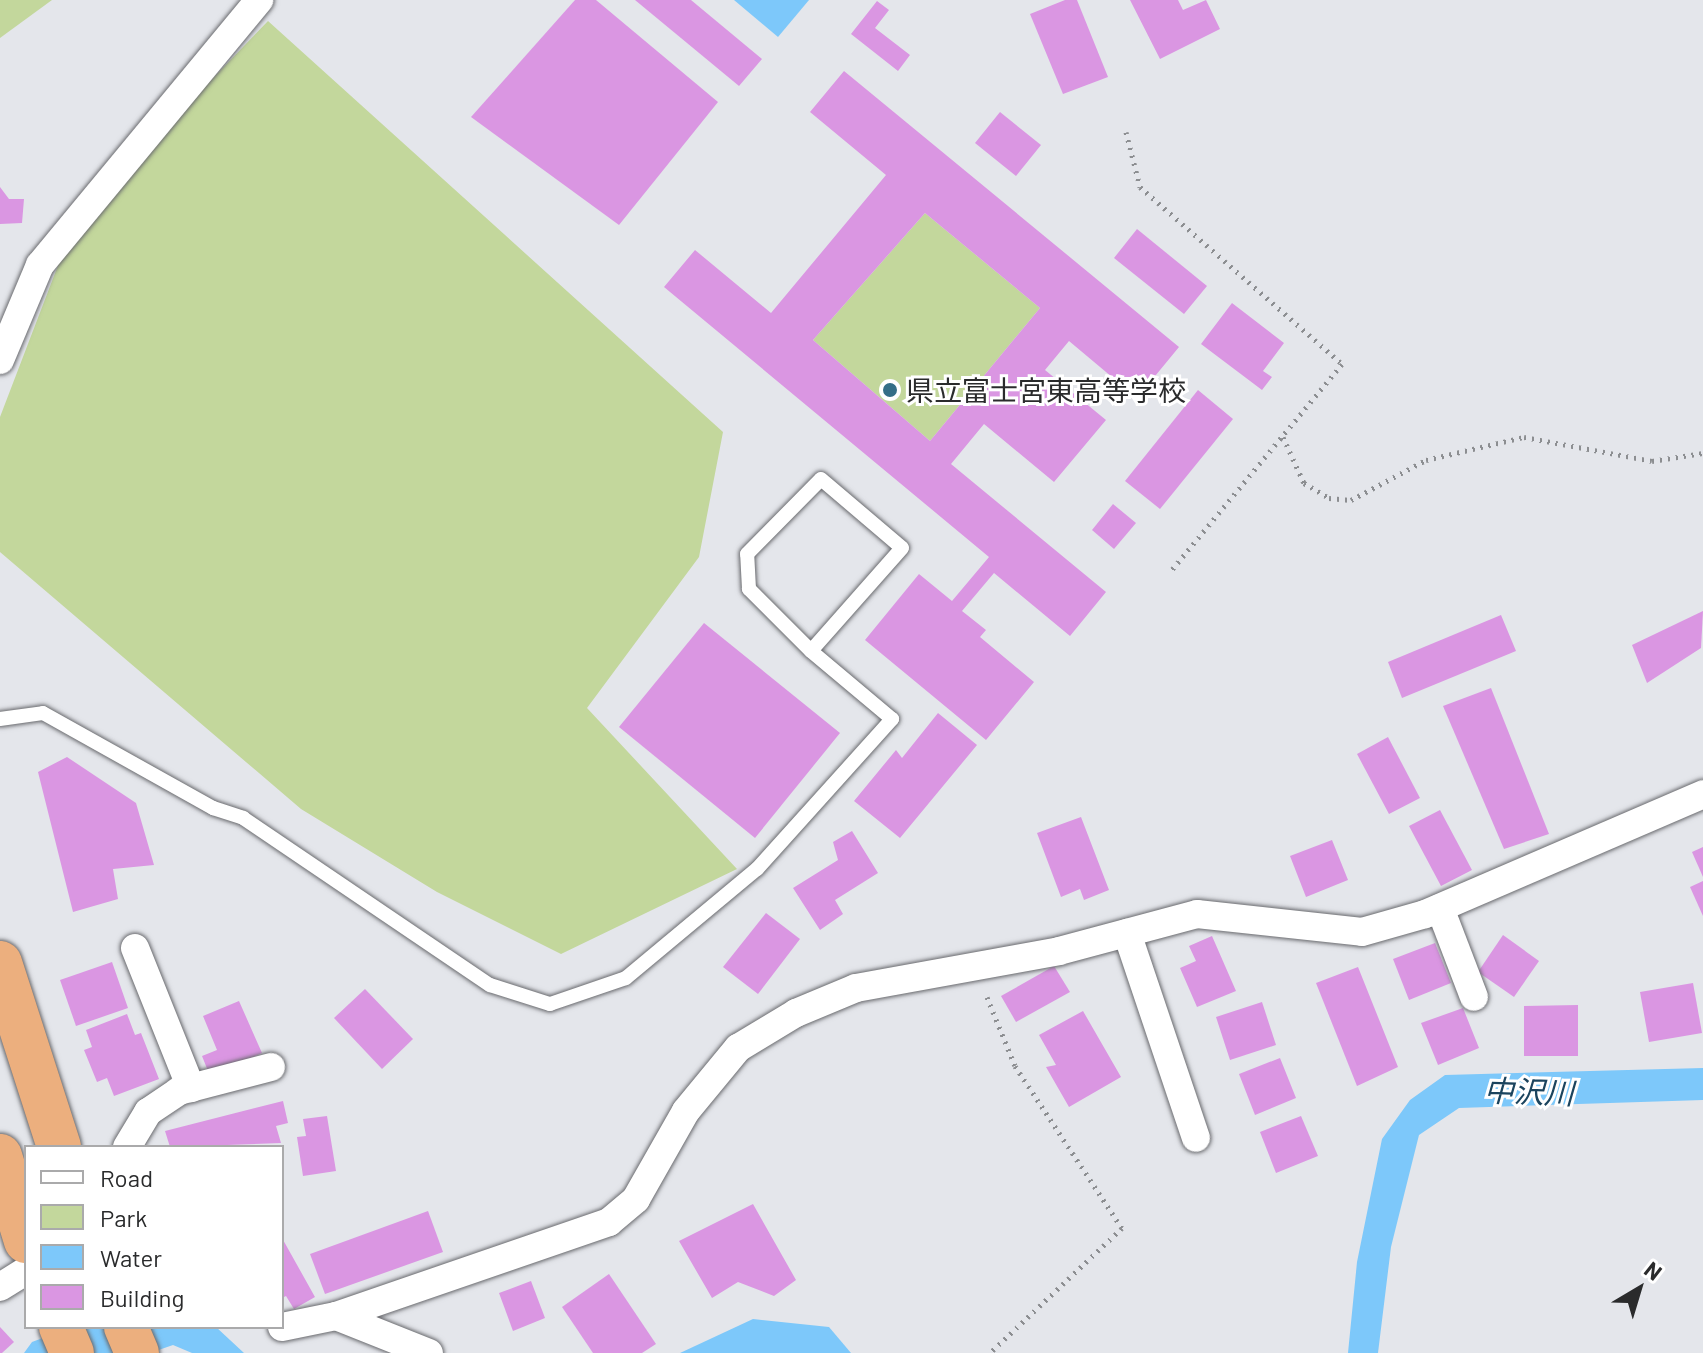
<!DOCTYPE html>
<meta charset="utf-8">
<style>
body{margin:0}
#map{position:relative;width:1703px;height:1353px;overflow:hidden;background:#e4e6eb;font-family:Barlow,"Noto Sans JP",sans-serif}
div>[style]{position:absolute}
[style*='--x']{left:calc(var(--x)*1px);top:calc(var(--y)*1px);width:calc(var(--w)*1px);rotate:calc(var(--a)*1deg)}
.green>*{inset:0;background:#c3d79c}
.water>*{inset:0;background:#7dc8fa}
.building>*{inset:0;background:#da96e2}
.path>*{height:5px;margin-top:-2.5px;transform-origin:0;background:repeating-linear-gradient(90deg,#8c8e91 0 2px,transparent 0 8px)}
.roads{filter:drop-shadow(0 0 2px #696a6e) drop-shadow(0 0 2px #696a6e)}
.service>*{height:14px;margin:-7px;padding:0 7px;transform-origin:7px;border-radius:7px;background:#fff}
.minor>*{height:28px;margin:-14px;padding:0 14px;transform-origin:14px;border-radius:14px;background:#fff}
.trunk>*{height:44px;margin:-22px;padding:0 22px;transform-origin:22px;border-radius:22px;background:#ecaf7e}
.dots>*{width:22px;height:22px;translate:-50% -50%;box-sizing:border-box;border:4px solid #fff;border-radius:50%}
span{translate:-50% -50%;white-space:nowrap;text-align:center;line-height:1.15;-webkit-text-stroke:6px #fff;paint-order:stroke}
.poi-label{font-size:28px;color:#2a2b2c}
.left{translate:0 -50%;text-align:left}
.water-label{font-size:30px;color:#1b445e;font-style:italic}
.legend{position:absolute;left:24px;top:1145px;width:260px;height:184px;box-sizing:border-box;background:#fff;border:2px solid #aaaaab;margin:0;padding:10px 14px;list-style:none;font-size:24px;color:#2a2b2c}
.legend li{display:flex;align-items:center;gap:16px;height:40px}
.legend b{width:40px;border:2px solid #aaaaab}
.north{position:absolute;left:1599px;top:1249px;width:80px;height:80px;-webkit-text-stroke:6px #fff;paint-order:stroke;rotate:38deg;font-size:22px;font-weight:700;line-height:32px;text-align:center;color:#2a2b2c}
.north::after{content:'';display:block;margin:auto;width:28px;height:36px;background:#2a2b2c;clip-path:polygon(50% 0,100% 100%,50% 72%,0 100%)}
</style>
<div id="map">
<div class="green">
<i style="clip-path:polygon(0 0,52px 0,0 38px)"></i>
<i style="clip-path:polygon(268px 21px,723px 432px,699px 557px,587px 708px,737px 869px,561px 954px,437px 892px,301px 809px,0 552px,0 417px,75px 221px)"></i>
<i style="clip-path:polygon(925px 213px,1040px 308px,930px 441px,813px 340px)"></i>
</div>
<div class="water">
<i style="clip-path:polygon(734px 0,809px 0,778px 37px)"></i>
<i style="clip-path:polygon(1703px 1068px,1703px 1100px,1459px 1108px,1419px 1135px,1391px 1247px,1378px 1353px,1348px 1353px,1357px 1262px,1382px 1139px,1410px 1100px,1445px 1075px)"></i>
<i style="clip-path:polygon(753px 1319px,829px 1327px,851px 1353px,680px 1353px)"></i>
<i style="clip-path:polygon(72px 1327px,216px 1327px,244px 1353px,192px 1353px,173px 1345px,150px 1353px,24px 1353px,32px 1342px)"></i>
</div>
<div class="building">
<i style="clip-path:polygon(575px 0,596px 0,718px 102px,619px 225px,471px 117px)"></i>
<i style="clip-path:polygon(635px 0,691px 0,762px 59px,739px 86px)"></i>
<i style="clip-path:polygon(1065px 0,1077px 0,1108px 77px,1063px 94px,1030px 14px)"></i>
<i style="clip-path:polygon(1130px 0,1178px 0,1183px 10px,1206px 0,1220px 29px,1160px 59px)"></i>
<i style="clip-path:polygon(877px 1px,889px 10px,875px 28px,910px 55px,898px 71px,851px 34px)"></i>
<i style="clip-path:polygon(evenodd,844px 71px,1179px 347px,1137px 398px,1069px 341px,1045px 370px,1106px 420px,1054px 482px,984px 424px,951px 464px,1106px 592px,1070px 636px,994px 573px,962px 611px,986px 630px,980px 637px,1034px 682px,986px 740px,865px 640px,919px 574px,952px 601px,989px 557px,664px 287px,695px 250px,771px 313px,886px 175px,810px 112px,844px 71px,925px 213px,1040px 308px,930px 441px,813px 340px,925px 213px)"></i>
<i style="clip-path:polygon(1000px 112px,1041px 145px,1016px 176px,975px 143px)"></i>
<i style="clip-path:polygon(0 187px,9px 199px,24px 199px,22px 223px,0 224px)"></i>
<i style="clip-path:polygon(1137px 229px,1207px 286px,1184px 314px,1114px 258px)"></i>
<i style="clip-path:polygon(1232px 303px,1284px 343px,1263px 371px,1272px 377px,1262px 390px,1201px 344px)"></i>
<i style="clip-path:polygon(1198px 390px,1233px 419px,1160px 509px,1125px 481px)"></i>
<i style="clip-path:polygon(1113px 504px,1136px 523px,1114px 549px,1092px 530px)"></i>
<i style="clip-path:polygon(1703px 611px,1701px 648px,1647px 683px,1632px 645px)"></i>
<i style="clip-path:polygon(1501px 615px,1516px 651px,1402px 698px,1388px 662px)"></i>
<i style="clip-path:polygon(704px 623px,840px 733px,755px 838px,619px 727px)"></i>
<i style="clip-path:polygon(1491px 688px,1549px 834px,1504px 849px,1443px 706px)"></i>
<i style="clip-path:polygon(938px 713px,977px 745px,900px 838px,854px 801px,896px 750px,902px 758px)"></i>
<i style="clip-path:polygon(1388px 737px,1420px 798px,1389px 814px,1357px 754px)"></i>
<i style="clip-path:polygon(67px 757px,136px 803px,154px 865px,113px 869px,118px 899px,73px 912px,38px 772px)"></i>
<i style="clip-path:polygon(1440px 810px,1472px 870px,1441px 886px,1409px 826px)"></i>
<i style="clip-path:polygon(1081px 817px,1109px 890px,1084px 900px,1080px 889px,1061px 897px,1037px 833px)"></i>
<i style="clip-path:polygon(852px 831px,878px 873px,835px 900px,843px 914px,820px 930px,793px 888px,838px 860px,833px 842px)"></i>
<i style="clip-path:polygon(1332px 840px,1348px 880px,1306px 897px,1290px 856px)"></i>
<i style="clip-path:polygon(1703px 847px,1703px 877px,1692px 852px)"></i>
<i style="clip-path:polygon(1703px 881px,1703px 916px,1690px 887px)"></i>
<i style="clip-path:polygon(766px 913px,800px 939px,758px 994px,723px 967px)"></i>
<i style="clip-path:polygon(1503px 935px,1539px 961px,1514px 997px,1478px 972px)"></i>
<i style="clip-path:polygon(1212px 936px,1236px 991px,1197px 1007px,1180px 968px,1196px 961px,1189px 946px)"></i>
<i style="clip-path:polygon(1435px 943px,1451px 983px,1409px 1000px,1393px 959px)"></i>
<i style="clip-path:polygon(112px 962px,128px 1008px,76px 1026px,60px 980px)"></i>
<i style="clip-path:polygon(1054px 966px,1070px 992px,1016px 1022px,1001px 996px)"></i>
<i style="clip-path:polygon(1358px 967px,1398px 1067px,1357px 1086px,1316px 983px)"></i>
<i style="clip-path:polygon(1693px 983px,1702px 1033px,1649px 1042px,1640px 992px)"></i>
<i style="clip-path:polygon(365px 989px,413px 1039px,382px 1069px,334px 1018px)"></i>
<i style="clip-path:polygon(239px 1001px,262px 1053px,210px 1076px,202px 1056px,217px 1050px,203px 1016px)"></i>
<i style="clip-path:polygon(1262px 1002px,1276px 1045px,1230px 1060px,1216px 1017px)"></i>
<i style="clip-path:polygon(1578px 1005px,1578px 1056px,1524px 1056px,1524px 1006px)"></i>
<i style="clip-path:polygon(1463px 1008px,1479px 1048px,1438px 1065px,1421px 1023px)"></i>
<i style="clip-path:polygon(1083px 1011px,1121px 1077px,1069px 1107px,1046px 1067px,1056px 1065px,1039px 1035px)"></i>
<i style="clip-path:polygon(127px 1014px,135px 1035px,141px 1033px,159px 1079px,114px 1096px,107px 1078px,97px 1082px,84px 1050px,92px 1047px,86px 1030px)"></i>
<i style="clip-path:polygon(1280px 1058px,1296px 1098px,1255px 1115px,1239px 1074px)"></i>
<i style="clip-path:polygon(283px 1101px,288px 1123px,276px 1126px,281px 1143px,170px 1147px,165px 1131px)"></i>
<i style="clip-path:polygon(327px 1116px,336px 1171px,303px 1176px,297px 1137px,306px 1136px,303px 1119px)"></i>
<i style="clip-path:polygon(1301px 1116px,1318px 1156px,1276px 1173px,1260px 1132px)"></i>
<i style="clip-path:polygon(753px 1204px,796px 1280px,774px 1296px,738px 1282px,712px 1298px,679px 1241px)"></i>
<i style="clip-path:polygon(428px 1211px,443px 1252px,325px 1294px,310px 1254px)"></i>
<i style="clip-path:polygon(282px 1238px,315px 1297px,294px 1309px,286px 1296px,282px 1298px)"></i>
<i style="clip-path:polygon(609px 1274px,656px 1344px,642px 1353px,593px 1353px,562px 1307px)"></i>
<i style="clip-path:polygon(531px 1281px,545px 1318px,513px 1331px,499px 1293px)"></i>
<i style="clip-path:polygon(0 1327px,14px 1342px,2px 1353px,0 1353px)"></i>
</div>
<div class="path">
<i style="--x:1126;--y:132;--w:57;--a:75.7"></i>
<i style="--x:1140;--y:187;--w:269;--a:41.2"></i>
<i style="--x:1342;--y:364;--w:271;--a:129.6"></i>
<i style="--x:1283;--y:437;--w:51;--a:65.5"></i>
<i style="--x:1304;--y:483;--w:29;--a:31"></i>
<i style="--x:1329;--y:498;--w:22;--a:5"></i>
<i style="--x:1351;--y:500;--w:85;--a:-28.1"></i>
<i style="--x:1426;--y:460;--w:101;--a:-13.2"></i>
<i style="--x:1524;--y:437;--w:130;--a:10.6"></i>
<i style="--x:1652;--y:461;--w:52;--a:-8.9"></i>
<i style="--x:987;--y:997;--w:74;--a:67.9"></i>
<i style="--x:1015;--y:1066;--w:194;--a:56.6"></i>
<i style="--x:1122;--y:1228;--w:182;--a:136.6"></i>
</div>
<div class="roads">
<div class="service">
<i style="--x:0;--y:719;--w:43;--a:-7.9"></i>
<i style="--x:43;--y:713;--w:195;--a:29.2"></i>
<i style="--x:213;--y:808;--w:32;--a:18"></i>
<i style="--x:243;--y:818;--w:298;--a:34.1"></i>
<i style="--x:490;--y:985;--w:63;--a:17.6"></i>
<i style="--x:550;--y:1004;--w:80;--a:-18.9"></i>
<i style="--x:626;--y:978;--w:170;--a:-39.8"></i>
<i style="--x:757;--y:869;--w:202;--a:-48"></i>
<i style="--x:892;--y:719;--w:106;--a:-140"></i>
<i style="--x:811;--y:651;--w:88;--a:-135"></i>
<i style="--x:749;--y:589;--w:35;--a:-93"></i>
<i style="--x:747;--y:554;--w:105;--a:-45.4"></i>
<i style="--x:821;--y:479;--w:106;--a:40.4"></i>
<i style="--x:902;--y:548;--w:137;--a:131.5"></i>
</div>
<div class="minor">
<i style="--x:0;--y:360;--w:103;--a:-67.2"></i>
<i style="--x:40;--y:265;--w:344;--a:-50.4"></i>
<i style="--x:1440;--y:908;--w:95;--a:69.1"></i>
<i style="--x:1127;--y:933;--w:216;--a:71.4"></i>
<i style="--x:135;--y:948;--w:151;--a:68.2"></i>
<i style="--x:127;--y:1147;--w:41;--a:-59"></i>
<i style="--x:148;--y:1112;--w:37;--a:-34"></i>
<i style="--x:179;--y:1091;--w:95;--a:-14.6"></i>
<i style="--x:0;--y:1287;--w:31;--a:-32"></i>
<i style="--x:336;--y:1316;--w:289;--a:-19"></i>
<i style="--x:609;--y:1222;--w:35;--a:-40"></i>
<i style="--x:636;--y:1199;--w:101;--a:-60.4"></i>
<i style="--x:686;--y:1111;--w:82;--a:-50.5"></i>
<i style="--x:738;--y:1048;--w:68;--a:-31.1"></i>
<i style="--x:796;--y:1013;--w:65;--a:-22.6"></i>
<i style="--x:856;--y:988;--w:206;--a:-10.3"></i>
<i style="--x:1059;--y:951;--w:143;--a:-15"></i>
<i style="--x:1197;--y:914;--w:166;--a:6.2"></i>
<i style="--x:1362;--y:932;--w:66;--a:-15.9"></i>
<i style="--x:1425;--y:914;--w:303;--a:-23.3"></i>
<i style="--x:282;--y:1327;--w:55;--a:-11.5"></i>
<i style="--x:336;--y:1316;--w:100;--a:21.7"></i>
</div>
<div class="trunk">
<i style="--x:0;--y:963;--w:193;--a:72.2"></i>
<i style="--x:0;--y:1156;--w:89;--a:73"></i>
<i style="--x:61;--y:1327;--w:28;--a:67"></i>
<i style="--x:126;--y:1327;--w:28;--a:67"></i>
</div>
</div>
<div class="dots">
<i style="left:890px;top:390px;background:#346e87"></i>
</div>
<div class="poi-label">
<span class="left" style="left:906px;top:390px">県立富士宮東高等学校</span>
</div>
<div class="water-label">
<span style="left:1529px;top:1091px;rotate:2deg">中沢川</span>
</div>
<ul class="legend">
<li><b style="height:10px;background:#fff"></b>Road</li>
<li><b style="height:22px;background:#c3d79c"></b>Park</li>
<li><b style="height:22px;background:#7dc8fa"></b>Water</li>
<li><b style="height:22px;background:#da96e2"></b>Building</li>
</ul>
<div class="north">N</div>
</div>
